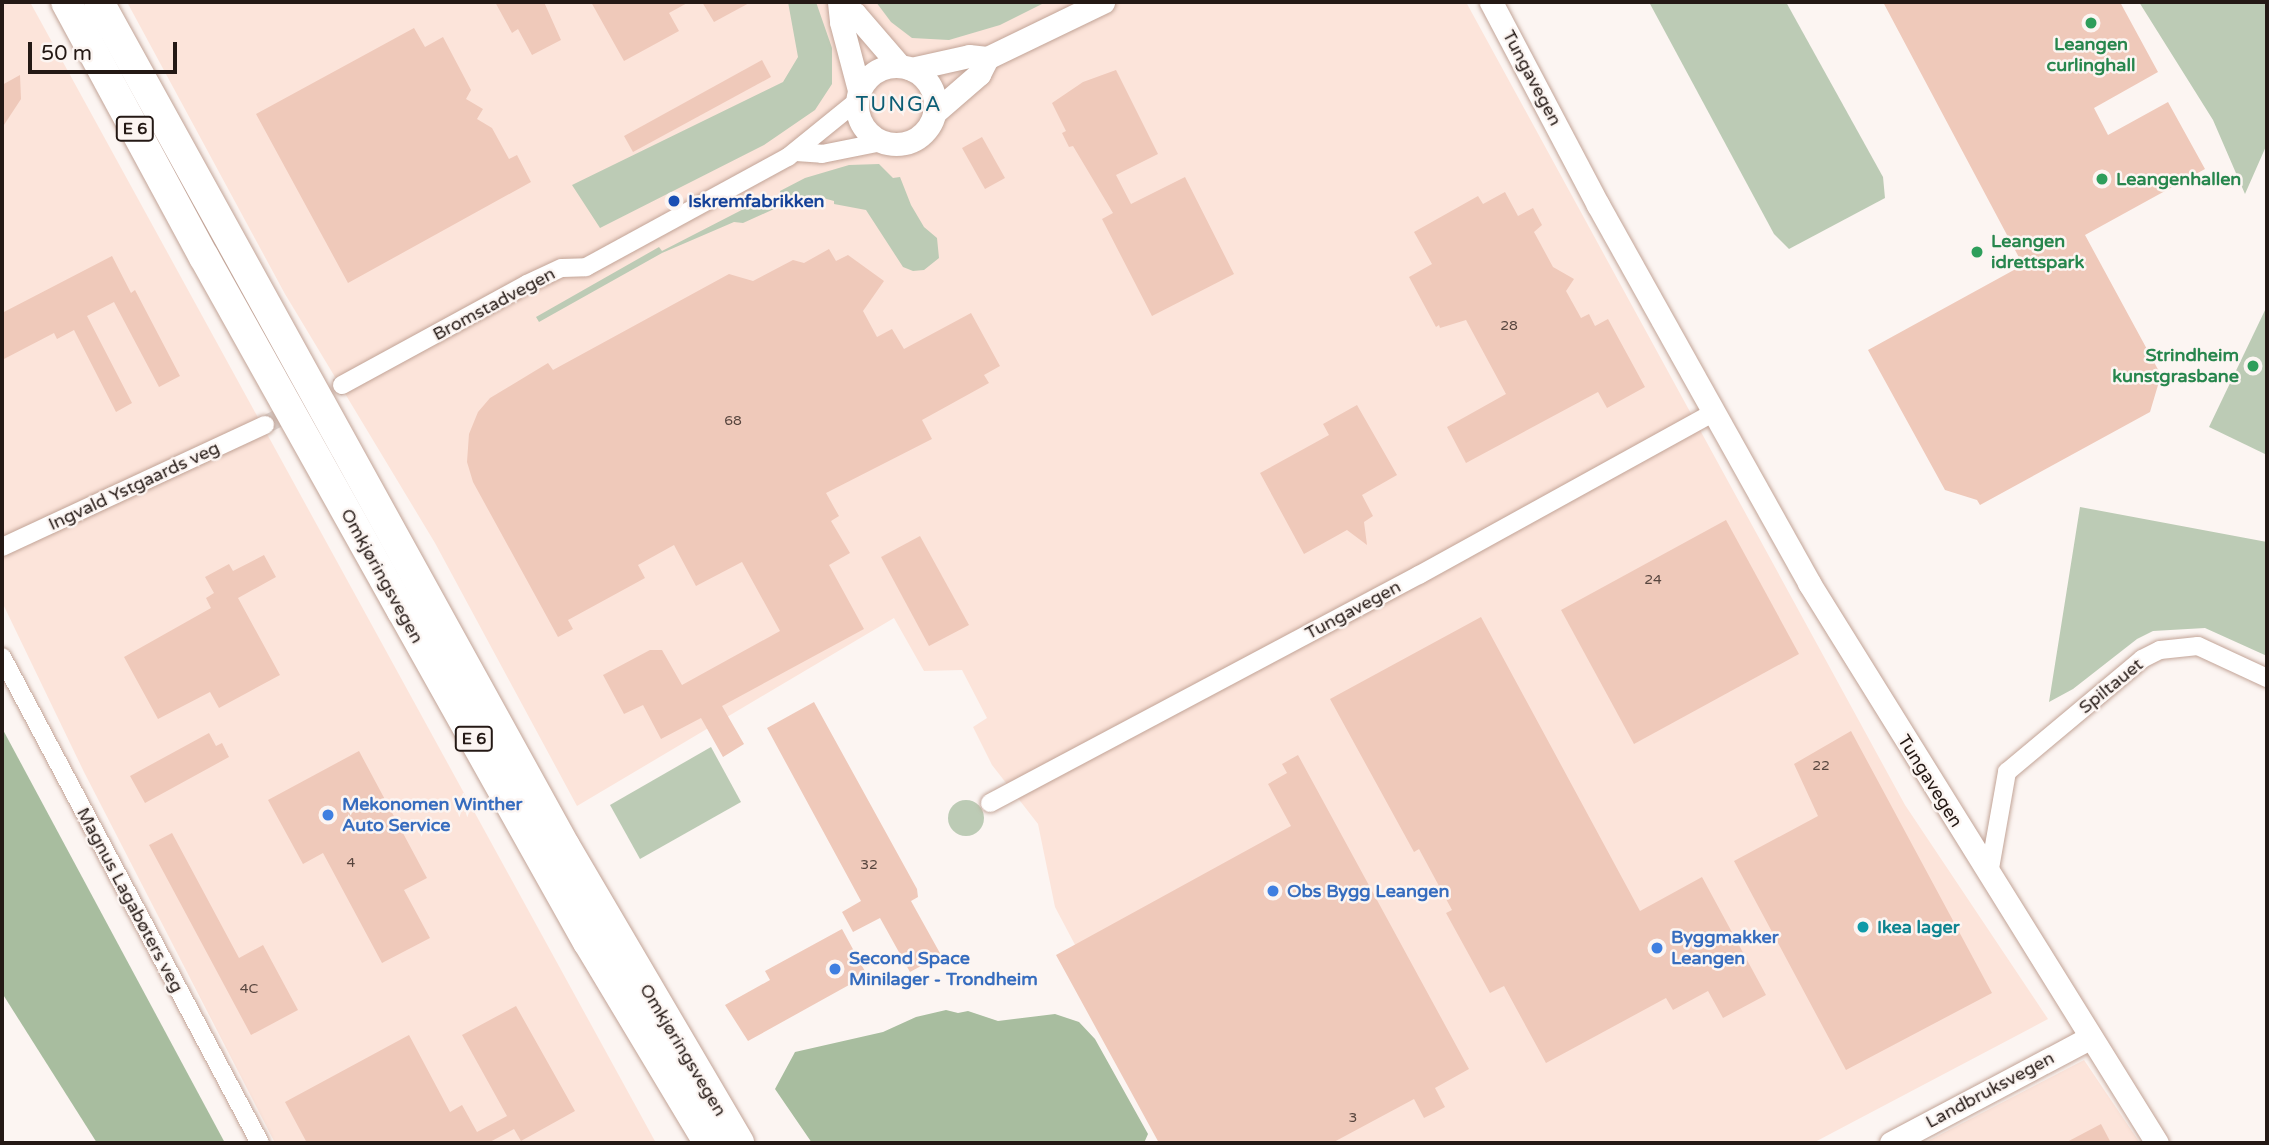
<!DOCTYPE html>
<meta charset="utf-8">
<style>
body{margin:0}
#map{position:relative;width:2269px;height:1145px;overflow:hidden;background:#fcf5f2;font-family:"Varela Round",sans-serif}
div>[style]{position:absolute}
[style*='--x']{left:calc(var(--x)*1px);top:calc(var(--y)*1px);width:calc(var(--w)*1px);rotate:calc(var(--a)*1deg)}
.built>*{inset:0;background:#fce4da}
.green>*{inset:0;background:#bccbb5}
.round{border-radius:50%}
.forest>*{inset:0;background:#a8bd9f}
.building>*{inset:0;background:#efc9ba}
.minor-tunnel>*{height:18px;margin-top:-9px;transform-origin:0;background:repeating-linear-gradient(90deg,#dcd4d1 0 18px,transparent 0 27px)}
.roads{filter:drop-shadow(0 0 2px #c2a497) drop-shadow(0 0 2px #c2a497)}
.minor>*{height:18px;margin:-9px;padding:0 9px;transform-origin:9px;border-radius:9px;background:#fff}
.tertiary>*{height:23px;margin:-11.5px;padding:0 11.5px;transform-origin:11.5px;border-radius:11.5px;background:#fff}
.tertiary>.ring{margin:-11.5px;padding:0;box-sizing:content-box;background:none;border:23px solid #fff;border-radius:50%}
.trunk>*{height:30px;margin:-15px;padding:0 15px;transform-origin:15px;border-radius:15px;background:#fff}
.dots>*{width:19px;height:19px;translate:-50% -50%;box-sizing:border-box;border:4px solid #fcf5f2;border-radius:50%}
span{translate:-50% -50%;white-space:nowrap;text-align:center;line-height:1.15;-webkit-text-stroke:5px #fcf5f2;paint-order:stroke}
.number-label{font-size:14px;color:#57453e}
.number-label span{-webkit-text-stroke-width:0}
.shield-label span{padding:2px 5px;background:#fcf5f2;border:2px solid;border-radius:5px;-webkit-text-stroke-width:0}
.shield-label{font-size:16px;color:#241915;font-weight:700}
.leisure-label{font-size:18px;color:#27864d;font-weight:700}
.left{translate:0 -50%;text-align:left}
.right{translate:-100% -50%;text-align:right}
.street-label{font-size:18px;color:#241915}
.transit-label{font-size:18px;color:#164399;font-weight:700}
.shop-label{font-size:18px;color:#366cbe;font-weight:700}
.culture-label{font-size:18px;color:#0d838f;font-weight:700}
.quarter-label{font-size:21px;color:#0b5d74;letter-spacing:2px}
.frame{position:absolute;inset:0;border:4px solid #241915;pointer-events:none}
.scale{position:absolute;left:28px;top:42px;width:149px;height:32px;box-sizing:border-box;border:4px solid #241915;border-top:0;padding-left:9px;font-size:21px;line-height:24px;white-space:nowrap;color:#241915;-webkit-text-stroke:5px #fcf5f2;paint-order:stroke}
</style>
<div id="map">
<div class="built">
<i style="clip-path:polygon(2px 2px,30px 2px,656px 1143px,275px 1143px,84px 772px,2px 602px)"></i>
<i style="clip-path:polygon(127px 2px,1466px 2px,1905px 805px,2048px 1019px,1813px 1143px,1180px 1143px,1055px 907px,1038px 824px,992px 765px,973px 727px,987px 718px,962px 670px,924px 671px,894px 618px,577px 806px,435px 543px,285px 294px)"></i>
<i style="clip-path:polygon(2084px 1060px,2140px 1143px,1924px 1143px)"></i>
</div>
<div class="green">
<i style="clip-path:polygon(788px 2px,816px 2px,832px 48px,832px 84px,815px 110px,764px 145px,600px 228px,572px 185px,783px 82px,798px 57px)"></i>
<i style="clip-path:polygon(876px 2px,1046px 2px,1000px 25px,949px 40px,912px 38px,891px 22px)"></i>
<i style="clip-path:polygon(1649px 2px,1786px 2px,1883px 177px,1885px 198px,1789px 249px,1774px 234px)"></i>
<i style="clip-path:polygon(2139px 2px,2267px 2px,2267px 144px,2245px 194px,2213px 120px)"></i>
<i style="clip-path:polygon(879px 164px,893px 178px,900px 177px,911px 205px,924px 227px,937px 238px,939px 258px,924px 270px,913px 271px,903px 267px,866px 210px,834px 204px,834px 201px,812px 195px,810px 199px,796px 199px,743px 223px,734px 222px,662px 253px,539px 322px,536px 317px,659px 247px,662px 251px,767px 197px,769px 201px,781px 195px,780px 191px,805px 178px,849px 165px)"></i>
<i style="clip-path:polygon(2267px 306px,2267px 455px,2209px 427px)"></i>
<i style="clip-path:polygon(2080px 507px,2267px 542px,2267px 656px,2205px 628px,2153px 631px,2137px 639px,2073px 689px,2049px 702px)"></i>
<i style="clip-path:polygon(711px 747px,741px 802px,640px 859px,610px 805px)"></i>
<i class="round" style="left:948px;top:800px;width:36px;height:36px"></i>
</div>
<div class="forest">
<i style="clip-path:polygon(2px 728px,225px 1143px,97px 1143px,2px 993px)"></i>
<i style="clip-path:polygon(946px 1010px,958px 1013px,968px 1011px,998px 1021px,1055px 1014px,1079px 1022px,1095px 1039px,1148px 1134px,1144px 1143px,812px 1143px,775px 1089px,795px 1052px,883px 1032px,916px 1017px)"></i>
</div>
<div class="building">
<i style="clip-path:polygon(495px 2px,544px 2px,561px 40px,532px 55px,518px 29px,512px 33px)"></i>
<i style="clip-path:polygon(591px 2px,689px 2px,669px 13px,679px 31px,624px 61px)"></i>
<i style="clip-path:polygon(702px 2px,751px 2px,714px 22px)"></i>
<i style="clip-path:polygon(1883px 2px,2120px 2px,2158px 72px,2094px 108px,2108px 135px,2168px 102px,2205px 169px,2085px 235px,2161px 375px,2150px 412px,1980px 505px,1977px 500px,1945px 490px,1868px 350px,2023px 265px)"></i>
<i style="clip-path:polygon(414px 28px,425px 47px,443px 37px,471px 90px,466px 99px,483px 109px,477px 119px,492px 128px,509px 159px,517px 155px,531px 182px,348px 283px,256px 114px)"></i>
<i style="clip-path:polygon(762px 60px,771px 77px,633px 152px,624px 136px)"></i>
<i style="clip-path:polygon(1116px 70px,1158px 154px,1116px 175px,1131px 204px,1185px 177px,1234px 274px,1152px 316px,1102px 219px,1113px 213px,1073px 146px,1069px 147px,1062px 133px,1066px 131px,1052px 103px,1083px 82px)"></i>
<i style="clip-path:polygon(20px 75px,21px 99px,2px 128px,2px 85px)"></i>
<i style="clip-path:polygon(982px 137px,1005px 178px,985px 189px,962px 148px)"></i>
<i style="clip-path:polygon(1505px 192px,1518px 216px,1533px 208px,1542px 225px,1534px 232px,1553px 267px,1574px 279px,1566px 291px,1581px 318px,1589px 314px,1595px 326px,1608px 319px,1645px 387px,1607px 408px,1598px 392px,1466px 463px,1447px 427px,1506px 394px,1466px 320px,1440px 328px,1439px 325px,1436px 327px,1409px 277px,1432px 264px,1414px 232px,1478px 196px,1483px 204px)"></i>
<i style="clip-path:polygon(829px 249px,836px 261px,848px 255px,884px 281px,863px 311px,877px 337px,892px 329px,904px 349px,971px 313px,1000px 366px,984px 375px,989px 383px,922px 420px,932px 439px,826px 493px,839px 516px,831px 521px,850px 553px,829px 565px,864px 629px,722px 706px,744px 744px,723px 757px,701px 718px,661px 739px,643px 705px,624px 714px,603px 675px,650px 650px,662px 650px,682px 685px,780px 631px,742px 562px,696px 586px,674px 545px,638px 565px,645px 578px,568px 620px,573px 629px,558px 637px,473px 482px,467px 462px,469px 434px,478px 412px,490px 398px,548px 363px,553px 370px,729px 274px,753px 281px,793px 260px,804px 263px)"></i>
<i style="clip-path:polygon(112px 256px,131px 293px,135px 290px,180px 376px,159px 387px,114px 302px,87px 316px,132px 403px,116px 412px,74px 330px,57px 339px,54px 333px,2px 360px,2px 313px)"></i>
<i style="clip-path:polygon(1357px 405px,1397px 475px,1362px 495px,1373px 516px,1364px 522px,1367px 545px,1347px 530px,1304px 554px,1260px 473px,1329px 435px,1323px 424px)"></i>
<i style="clip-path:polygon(1726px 520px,1799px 654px,1634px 744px,1561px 610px)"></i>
<i style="clip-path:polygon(920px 536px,969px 625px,929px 646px,881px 557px)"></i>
<i style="clip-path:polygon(264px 555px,276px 577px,238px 598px,280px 675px,219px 708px,210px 692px,158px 719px,124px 657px,211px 608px,206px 598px,214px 593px,205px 577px,229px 564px,233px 571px)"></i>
<i style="clip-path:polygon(1481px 617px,1640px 911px,1702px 877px,1766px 995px,1723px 1018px,1708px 991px,1673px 1010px,1666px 998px,1546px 1063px,1504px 986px,1490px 993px,1446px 913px,1452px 910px,1419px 849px,1414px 852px,1330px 699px)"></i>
<i style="clip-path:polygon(814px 702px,917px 889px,918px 897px,911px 901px,941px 955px,910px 972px,880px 918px,853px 932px,842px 912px,861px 901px,767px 728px)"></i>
<i style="clip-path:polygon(1851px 731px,1992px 993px,1846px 1070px,1734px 861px,1818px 816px,1794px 764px)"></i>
<i style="clip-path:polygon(209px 733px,216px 746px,222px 743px,229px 757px,145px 803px,130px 776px)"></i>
<i style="clip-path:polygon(359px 751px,427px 878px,404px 890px,430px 938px,382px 963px,323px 853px,303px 864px,268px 800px)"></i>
<i style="clip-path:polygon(1298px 755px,1469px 1069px,1435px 1088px,1445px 1107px,1436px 1112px,1424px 1118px,1414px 1099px,1332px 1143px,1159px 1143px,1056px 955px,1291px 826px,1268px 784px,1287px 773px,1282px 764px)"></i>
<i style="clip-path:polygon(172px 833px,239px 958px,263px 945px,298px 1010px,251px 1035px,149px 845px)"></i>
<i style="clip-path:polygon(842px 929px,867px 975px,748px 1041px,725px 1005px,770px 980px,765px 971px)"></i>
<i style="clip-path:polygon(516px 1006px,575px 1111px,521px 1141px,514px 1129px,488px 1143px,307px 1143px,285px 1102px,409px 1035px,450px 1112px,462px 1105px,477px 1132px,507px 1116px,462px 1035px)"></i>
<i style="clip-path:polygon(2101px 1124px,2111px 1143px,2065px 1143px)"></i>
</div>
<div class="minor-tunnel">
<i style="--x:265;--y:425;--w:87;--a:-27.5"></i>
</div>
<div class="roads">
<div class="minor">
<i style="--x:796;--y:152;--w:26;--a:4"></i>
<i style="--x:822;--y:154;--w:61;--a:-11.3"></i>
<i style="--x:342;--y:385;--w:211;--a:-28.6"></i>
<i style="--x:527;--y:284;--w:38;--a:-25"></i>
<i style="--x:562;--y:268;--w:24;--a:-2"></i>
<i style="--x:586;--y:267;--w:230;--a:-28.6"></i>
<i style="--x:788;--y:157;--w:87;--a:-39"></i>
<i style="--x:2;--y:547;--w:290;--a:-24.9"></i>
<i style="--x:2;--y:657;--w:550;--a:62.04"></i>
<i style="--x:990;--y:803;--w:486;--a:-28"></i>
<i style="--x:1419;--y:575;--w:337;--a:-28.9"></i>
<i style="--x:1989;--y:874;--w:104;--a:-80"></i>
<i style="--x:2007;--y:772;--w:176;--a:-39.9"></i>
<i style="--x:2142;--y:659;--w:20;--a:-27"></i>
<i style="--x:2160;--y:650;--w:38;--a:-6"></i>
<i style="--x:2198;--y:646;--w:76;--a:24.9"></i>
</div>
<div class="tertiary">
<i style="--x:839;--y:2;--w:20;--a:84"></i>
<i style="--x:841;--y:22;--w:70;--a:75.2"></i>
<i style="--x:1491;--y:2;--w:229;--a:62.2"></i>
<i style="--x:1598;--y:205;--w:433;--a:60.8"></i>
<i style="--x:1809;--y:583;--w:659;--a:58.14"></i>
<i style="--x:841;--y:6;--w:16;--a:30"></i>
<i style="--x:855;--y:14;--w:67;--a:49.2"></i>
<i class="ring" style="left:857px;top:66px;width:55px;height:55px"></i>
<i style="--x:911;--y:69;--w:59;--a:-12.6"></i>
<i style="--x:969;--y:56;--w:18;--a:6"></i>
<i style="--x:987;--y:58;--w:129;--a:-25.8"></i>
<i style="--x:934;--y:113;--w:60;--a:-40.9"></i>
<i style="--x:979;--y:74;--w:18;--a:-63"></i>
<i style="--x:1891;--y:1143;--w:226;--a:-27.9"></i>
</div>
<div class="trunk">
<i style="--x:66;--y:2;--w:290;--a:61.6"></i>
<i style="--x:204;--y:257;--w:406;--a:60.8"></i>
<i style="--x:402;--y:611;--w:380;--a:60.7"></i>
<i style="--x:588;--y:942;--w:235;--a:59"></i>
<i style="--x:99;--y:2;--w:964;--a:61.1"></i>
<i style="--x:565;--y:846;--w:344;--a:59.6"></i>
</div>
</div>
<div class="dots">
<i style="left:2091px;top:23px;background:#2e9e5b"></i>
<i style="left:2102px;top:179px;background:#2e9e5b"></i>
<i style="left:674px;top:201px;background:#1a4fb4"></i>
<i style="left:1977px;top:252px;background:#2e9e5b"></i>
<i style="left:2253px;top:366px;background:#2e9e5b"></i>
<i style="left:328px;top:815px;background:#3f7fe0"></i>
<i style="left:1273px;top:891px;background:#3f7fe0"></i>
<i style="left:1863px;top:927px;background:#0f9aa8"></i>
<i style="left:1657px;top:948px;background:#3f7fe0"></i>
<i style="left:835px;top:969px;background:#3f7fe0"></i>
</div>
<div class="number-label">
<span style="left:1509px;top:326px">28</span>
<span style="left:733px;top:421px">68</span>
<span style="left:1653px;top:580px">24</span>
<span style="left:1821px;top:766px">22</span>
<span style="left:351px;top:863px">4</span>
<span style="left:869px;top:865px">32</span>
<span style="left:249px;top:989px">4C</span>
<span style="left:1353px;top:1118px">3</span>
</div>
<div class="shield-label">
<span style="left:135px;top:129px">E 6</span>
<span style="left:474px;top:739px">E 6</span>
</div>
<div class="leisure-label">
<span style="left:2091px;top:55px">Leangen<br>curlinghall</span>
<span class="left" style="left:2116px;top:179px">Leangenhallen</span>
<span class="left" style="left:1991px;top:252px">Leangen<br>idrettspark</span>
<span class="right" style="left:2239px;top:366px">Strindheim<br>kunstgrasbane</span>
</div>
<div class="street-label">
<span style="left:1532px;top:78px;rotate:62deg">Tungavegen</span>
<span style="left:494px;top:304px;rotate:-28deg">Bromstadvegen</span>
<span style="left:134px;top:486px;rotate:-25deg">Ingvald Ystgaards veg</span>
<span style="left:382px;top:576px;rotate:61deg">Omkjøringsvegen</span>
<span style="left:1353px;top:610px;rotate:-28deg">Tungavegen</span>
<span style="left:2111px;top:686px;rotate:-39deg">Spiltauet</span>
<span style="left:1930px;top:781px;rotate:58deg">Tungavegen</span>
<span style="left:130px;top:900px;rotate:62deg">Magnus Lagabøters veg</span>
<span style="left:683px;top:1050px;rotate:59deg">Omkjøringsvegen</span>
<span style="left:1990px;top:1090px;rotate:-28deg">Landbruksvegen</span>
</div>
<div class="transit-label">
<span class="left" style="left:688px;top:201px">Iskremfabrikken</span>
</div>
<div class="shop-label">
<span class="left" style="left:342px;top:815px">Mekonomen Winther<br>Auto Service</span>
<span class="left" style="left:1287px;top:891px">Obs Bygg Leangen</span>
<span class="left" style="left:1671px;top:948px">Byggmakker<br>Leangen</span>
<span class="left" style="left:849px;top:969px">Second Space<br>Minilager - Trondheim</span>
</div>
<div class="culture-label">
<span class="left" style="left:1877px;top:927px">Ikea lager</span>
</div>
<div class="quarter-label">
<span style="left:899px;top:105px">TUNGA</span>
</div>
<div class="frame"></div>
<div class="scale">50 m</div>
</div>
